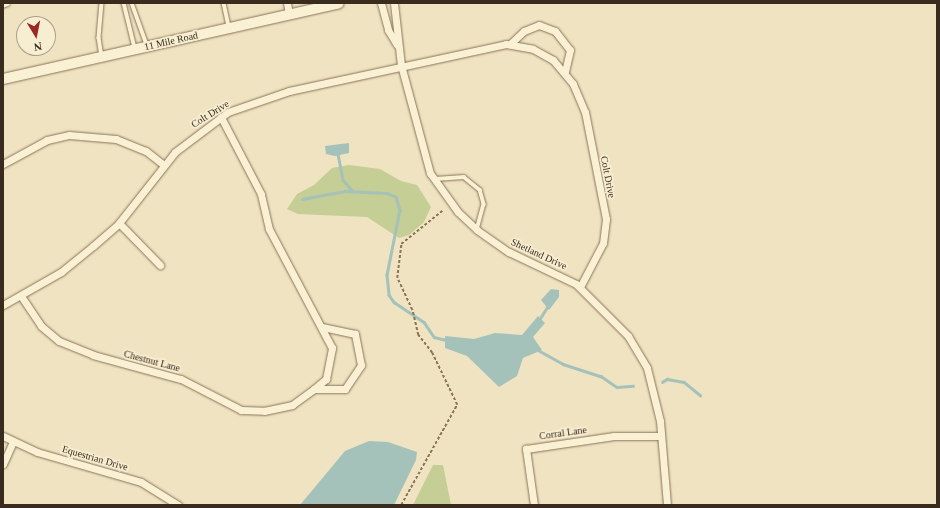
<!DOCTYPE html>
<style>
body{margin:0}
#map{position:relative;width:940px;height:508px;overflow:hidden;background:#efe3c1;font-family:"Times New Roman",serif}
div>[style]{position:absolute}
[style*='--x']{left:calc(var(--x)*1px);top:calc(var(--y)*1px);width:calc(var(--w)*1px);rotate:calc(var(--a)*1deg)}
.green>*{inset:0;background:#c5ce94}
.water>*{inset:0;background:#a4c2ba}
.stream>*{height:2.5px;margin:-1.25px;padding:0 1.25px;transform-origin:1.25px;border-radius:1.25px;background:#a4c2ba}
.path>*{height:1.5px;margin-top:-0.75px;transform-origin:0;background:repeating-linear-gradient(90deg,#897458 0 3px,transparent 0 5px)}
.roads{filter:drop-shadow(0 0 1px #897458) drop-shadow(0 0 1px #897458)}
.lane>*{height:3.5px;margin:-1.75px;padding:0 1.75px;transform-origin:1.75px;border-radius:1.75px;background:#faf0d4}
.street>*{height:7px;margin:-3.5px;padding:0 3.5px;transform-origin:3.5px;border-radius:3.5px;background:#faf0d4}
.secondary>*{height:10px;margin:-5px;padding:0 5px;transform-origin:5px;border-radius:5px;background:#faf0d4}
span{translate:-50% -50%;white-space:nowrap;text-align:center;line-height:1.15;-webkit-text-stroke:3.5px #f7edd1;paint-order:stroke}
.street-label{font-size:10px;color:#392b1d}
.frame{position:absolute;inset:0;border:4px solid #392b1d;pointer-events:none}
.north{position:absolute;left:16px;top:16px;width:40px;height:40px;box-sizing:border-box;background:#f7edd1;border:1px solid #ab9f89;border-radius:50%;rotate:170deg;font-size:11px;font-weight:700;line-height:16px;text-align:center;color:#392b1d}
.north::after{content:'';display:block;margin:auto;width:14px;height:18px;background:#9b2826;clip-path:polygon(50% 0,100% 100%,50% 72%,0 100%)}
</style>
<div id="map">
<div class="green">
<i style="clip-path:polygon(349px 165px,380px 169px,401px 181px,417px 185px,431px 207px,424px 222px,409px 235px,399px 238px,367px 217px,298px 214px,287px 209px,297px 194px,314px 185px,332px 168px)"></i>
<i style="clip-path:polygon(433px 465px,443px 465px,451px 505px,413px 505px)"></i>
</div>
<div class="water">
<i style="clip-path:polygon(349px 143px,349px 153px,335px 156px,326px 154px,325px 146px)"></i>
<i style="clip-path:polygon(551px 289px,559px 290px,559px 297px,549px 310px,541px 300px)"></i>
<i style="clip-path:polygon(538px 316px,545px 323px,533px 337px,542px 350px,523px 358px,517px 376px,499px 387px,467px 356px,445px 348px,445px 336px,474px 339px,495px 333px,522px 335px)"></i>
<i style="clip-path:polygon(369px 441px,388px 442px,417px 452px,416px 460px,394px 505px,300px 505px,345px 451px)"></i>
</div>
<div class="stream">
<i style="--x:338;--y:154;--w:26;--a:79"></i>
<i style="--x:343;--y:180;--w:15;--a:48"></i>
<i style="--x:302;--y:199;--w:44;--a:-10.5"></i>
<i style="--x:345;--y:191;--w:42;--a:2.7"></i>
<i style="--x:387;--y:193;--w:10;--a:24"></i>
<i style="--x:396;--y:197;--w:14;--a:73"></i>
<i style="--x:400;--y:210;--w:66;--a:101.3"></i>
<i style="--x:387;--y:275;--w:20;--a:84"></i>
<i style="--x:389;--y:295;--w:9;--a:54"></i>
<i style="--x:394;--y:302;--w:36;--a:34"></i>
<i style="--x:424;--y:322;--w:18;--a:56"></i>
<i style="--x:434;--y:337;--w:12;--a:14"></i>
<i style="--x:539;--y:320;--w:15;--a:-58"></i>
<i style="--x:538;--y:350;--w:29;--a:29"></i>
<i style="--x:563;--y:364;--w:40;--a:18"></i>
<i style="--x:601;--y:376;--w:19;--a:35"></i>
<i style="--x:617;--y:387;--w:16;--a:-4"></i>
<i style="--x:662;--y:382;--w:6;--a:-31"></i>
<i style="--x:667;--y:379;--w:17;--a:10"></i>
<i style="--x:684;--y:382;--w:21;--a:39"></i>
</div>
<div class="path">
<i style="--x:401;--y:505;--w:115;--a:-60.8"></i>
<i style="--x:457;--y:405;--w:58;--a:-115.7"></i>
<i style="--x:432;--y:353;--w:23;--a:-128"></i>
<i style="--x:418;--y:335;--w:26;--a:-103"></i>
<i style="--x:412;--y:310;--w:35;--a:-115"></i>
<i style="--x:397;--y:278;--w:34;--a:-83"></i>
<i style="--x:401;--y:244;--w:53;--a:-38.8"></i>
</div>
<div class="roads">
<div class="lane">
<i style="--x:102;--y:3;--w:35;--a:95"></i>
<i style="--x:99;--y:38;--w:18;--a:81"></i>
<i style="--x:124;--y:3;--w:46;--a:76.3"></i>
<i style="--x:132;--y:3;--w:45;--a:70.3"></i>
<i style="--x:224;--y:3;--w:25;--a:78"></i>
<i style="--x:3;--y:6;--w:5;--a:-22"></i>
<i style="--x:435;--y:179;--w:29;--a:-4"></i>
<i style="--x:464;--y:177;--w:21;--a:39"></i>
<i style="--x:480;--y:190;--w:15;--a:74"></i>
<i style="--x:484;--y:204;--w:27;--a:105"></i>
</div>
<div class="street">
<i style="--x:287;--y:3;--w:11;--a:80"></i>
<i style="--x:381;--y:3;--w:28;--a:75"></i>
<i style="--x:388;--y:30;--w:17;--a:59"></i>
<i style="--x:394;--y:3;--w:62;--a:83.6"></i>
<i style="--x:401;--y:65;--w:112;--a:75"></i>
<i style="--x:430;--y:173;--w:48;--a:54.3"></i>
<i style="--x:458;--y:212;--w:26;--a:43"></i>
<i style="--x:477;--y:230;--w:39;--a:35"></i>
<i style="--x:509;--y:252;--w:74;--a:25.5"></i>
<i style="--x:576;--y:284;--w:74;--a:45"></i>
<i style="--x:628;--y:336;--w:37;--a:59"></i>
<i style="--x:647;--y:368;--w:55;--a:76.2"></i>
<i style="--x:660;--y:421;--w:84;--a:85.2"></i>
<i style="--x:510;--y:44;--w:19;--a:-43"></i>
<i style="--x:524;--y:31;--w:16;--a:-22"></i>
<i style="--x:539;--y:25;--w:17;--a:21"></i>
<i style="--x:555;--y:31;--w:24;--a:52"></i>
<i style="--x:570;--y:50;--w:22;--a:103"></i>
<i style="--x:3;--y:164;--w:50;--a:-28.6"></i>
<i style="--x:47;--y:140;--w:23;--a:-13"></i>
<i style="--x:69;--y:135;--w:47;--a:4.9"></i>
<i style="--x:116;--y:139;--w:32;--a:22"></i>
<i style="--x:146;--y:151;--w:23;--a:38"></i>
<i style="--x:119;--y:223;--w:59;--a:45.7"></i>
<i style="--x:21;--y:296;--w:36;--a:56"></i>
<i style="--x:41;--y:326;--w:23;--a:40"></i>
<i style="--x:59;--y:341;--w:37;--a:22"></i>
<i style="--x:93;--y:355;--w:91;--a:15.3"></i>
<i style="--x:181;--y:379;--w:68;--a:27.3"></i>
<i style="--x:241;--y:410;--w:23;--a:2"></i>
<i style="--x:264;--y:411;--w:29;--a:-12"></i>
<i style="--x:292;--y:405;--w:27;--a:-36"></i>
<i style="--x:314;--y:389;--w:16;--a:-40"></i>
<i style="--x:326;--y:379;--w:32;--a:-79"></i>
<i style="--x:332;--y:348;--w:135;--a:-117.9"></i>
<i style="--x:269;--y:229;--w:36;--a:-103"></i>
<i style="--x:261;--y:194;--w:87;--a:-117.5"></i>
<i style="--x:3;--y:305;--w:67;--a:-29.6"></i>
<i style="--x:61;--y:272;--w:41;--a:-39.1"></i>
<i style="--x:93;--y:246;--w:35;--a:-41"></i>
<i style="--x:119;--y:223;--w:90;--a:-51.7"></i>
<i style="--x:175;--y:152;--w:66;--a:-37"></i>
<i style="--x:228;--y:112;--w:65;--a:-19"></i>
<i style="--x:289;--y:91;--w:222;--a:-12.2"></i>
<i style="--x:506;--y:44;--w:27;--a:10"></i>
<i style="--x:533;--y:49;--w:23;--a:29"></i>
<i style="--x:553;--y:60;--w:31;--a:50"></i>
<i style="--x:573;--y:84;--w:30;--a:67"></i>
<i style="--x:585;--y:112;--w:109;--a:78.9"></i>
<i style="--x:606;--y:219;--w:24;--a:97"></i>
<i style="--x:603;--y:243;--w:50;--a:117.6"></i>
<i style="--x:314;--y:389;--w:31;--a:0"></i>
<i style="--x:345;--y:389;--w:29;--a:-56"></i>
<i style="--x:361;--y:365;--w:32;--a:-101"></i>
<i style="--x:355;--y:334;--w:34;--a:-168"></i>
<i style="--x:3;--y:436;--w:38;--a:25"></i>
<i style="--x:37;--y:452;--w:108;--a:16.1"></i>
<i style="--x:141;--y:482;--w:44;--a:31.9"></i>
<i style="--x:3;--y:464;--w:24;--a:-66"></i>
<i style="--x:534;--y:505;--w:57;--a:-98.1"></i>
<i style="--x:526;--y:449;--w:89;--a:-8.4"></i>
<i style="--x:614;--y:436;--w:46;--a:0"></i>
</div>
<div class="secondary">
<i style="--x:3;--y:79;--w:344;--a:-12.7"></i>
</div>
</div>
<div class="street-label">
<span style="left:171px;top:41px;rotate:-13deg">11 Mile Road</span>
<span style="left:210px;top:114px;rotate:-32deg">Colt Drive</span>
<span style="left:608px;top:177px;rotate:79deg">Colt Drive</span>
<span style="left:539px;top:254px;rotate:25deg">Shetland Drive</span>
<span style="left:152px;top:361px;rotate:15deg">Chestnut Lane</span>
<span style="left:563px;top:433px;rotate:-8deg">Corral Lane</span>
<span style="left:95px;top:458px;rotate:16deg">Equestrian Drive</span>
</div>
<div class="frame"></div>
<div class="north">N</div>
</div>
